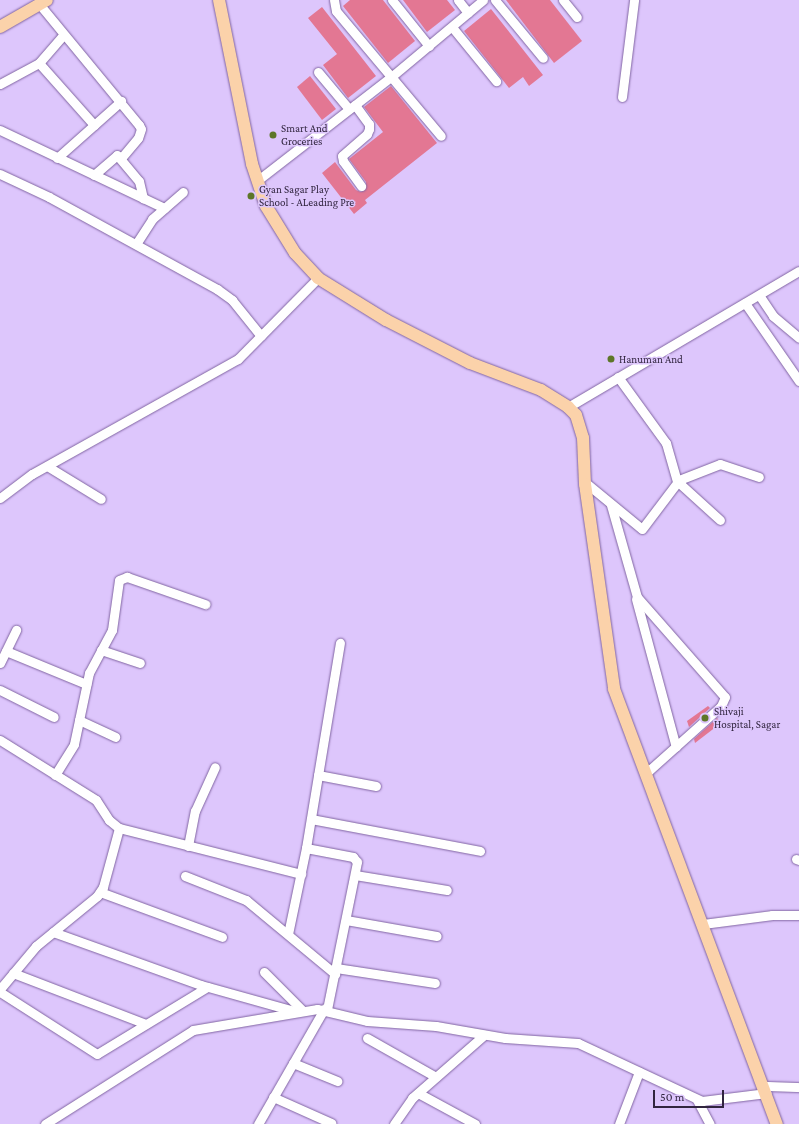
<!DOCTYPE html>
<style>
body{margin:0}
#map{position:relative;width:799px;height:1124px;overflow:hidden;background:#ddc6fc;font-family:"Crimson Pro",serif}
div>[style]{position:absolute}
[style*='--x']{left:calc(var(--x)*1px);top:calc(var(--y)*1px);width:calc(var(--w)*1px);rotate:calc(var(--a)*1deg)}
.building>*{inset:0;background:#e37793}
.roads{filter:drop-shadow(0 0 1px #8165a2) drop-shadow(0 0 1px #8165a2)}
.minor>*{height:9px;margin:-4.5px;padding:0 4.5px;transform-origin:4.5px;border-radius:4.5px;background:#fff}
.major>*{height:12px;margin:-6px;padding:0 6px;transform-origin:6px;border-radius:6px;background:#fbd2aa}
.dots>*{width:11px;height:11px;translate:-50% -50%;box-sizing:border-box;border:2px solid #ddc6fc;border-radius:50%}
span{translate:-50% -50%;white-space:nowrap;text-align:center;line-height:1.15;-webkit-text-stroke:3px #ddc6fc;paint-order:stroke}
.poi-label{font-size:11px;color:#31253f}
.left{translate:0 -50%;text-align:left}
.scale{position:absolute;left:653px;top:1090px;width:71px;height:18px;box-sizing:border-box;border:2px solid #31253f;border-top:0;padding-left:5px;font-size:12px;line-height:14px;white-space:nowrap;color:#31253f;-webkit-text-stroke:3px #ddc6fc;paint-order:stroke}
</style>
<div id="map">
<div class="building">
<i style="clip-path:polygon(350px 0,383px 0,415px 41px,388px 63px,343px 6px)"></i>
<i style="clip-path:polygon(403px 0,447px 0,455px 10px,427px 32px)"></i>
<i style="clip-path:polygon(506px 0,550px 0,582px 41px,554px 63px)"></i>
<i style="clip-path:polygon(322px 7px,376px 76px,348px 98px,323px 65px,337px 54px,308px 18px)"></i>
<i style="clip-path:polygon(491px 9px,543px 75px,529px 86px,523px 77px,509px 88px,464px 31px)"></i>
<i style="clip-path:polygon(310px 76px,336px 109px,322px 120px,297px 87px)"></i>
<i style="clip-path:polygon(391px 86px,437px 143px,365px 200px,367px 203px,354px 214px,322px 173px,335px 162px,356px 190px,361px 192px,366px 189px,366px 182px,349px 159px,383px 132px,364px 107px)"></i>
<i style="clip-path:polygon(708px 706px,710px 708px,689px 727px,687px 721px)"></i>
<i style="clip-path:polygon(717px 718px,721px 723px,695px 743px,694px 739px)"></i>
</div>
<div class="roads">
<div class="minor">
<i style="--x:334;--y:0;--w:11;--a:80"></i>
<i style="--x:336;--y:11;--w:163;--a:50"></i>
<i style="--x:392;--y:0;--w:59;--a:51.2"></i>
<i style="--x:458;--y:0;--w:16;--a:52"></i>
<i style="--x:495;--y:0;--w:75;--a:50.4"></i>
<i style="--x:563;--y:0;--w:22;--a:51"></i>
<i style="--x:40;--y:5;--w:156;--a:50.5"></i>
<i style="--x:139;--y:125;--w:4;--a:63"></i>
<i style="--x:141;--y:129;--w:9;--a:108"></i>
<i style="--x:138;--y:138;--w:26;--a:130"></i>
<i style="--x:452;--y:27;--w:70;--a:50.8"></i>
<i style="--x:39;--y:63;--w:83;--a:48.4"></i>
<i style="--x:318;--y:72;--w:48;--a:50"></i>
<i style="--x:0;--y:84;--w:44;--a:-28.3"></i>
<i style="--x:39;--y:63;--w:37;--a:-49"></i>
<i style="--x:622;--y:97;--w:98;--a:-82.9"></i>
<i style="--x:355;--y:105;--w:24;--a:54"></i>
<i style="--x:369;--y:124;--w:5;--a:90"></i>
<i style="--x:369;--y:129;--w:5;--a:112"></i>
<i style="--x:367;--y:134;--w:33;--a:139"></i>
<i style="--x:342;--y:156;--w:5;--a:79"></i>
<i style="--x:343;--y:161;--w:31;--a:54"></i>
<i style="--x:0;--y:130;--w:182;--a:25.4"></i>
<i style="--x:57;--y:158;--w:86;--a:-41.7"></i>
<i style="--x:0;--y:174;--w:54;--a:25.1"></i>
<i style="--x:49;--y:197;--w:192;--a:28.7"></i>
<i style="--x:217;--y:289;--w:19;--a:36"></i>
<i style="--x:232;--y:300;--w:46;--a:51.1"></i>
<i style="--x:94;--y:175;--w:30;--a:-41"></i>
<i style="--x:117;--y:155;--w:34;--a:50"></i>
<i style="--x:139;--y:181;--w:18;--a:77"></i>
<i style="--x:258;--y:180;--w:168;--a:-37.8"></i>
<i style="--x:391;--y:77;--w:120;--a:-39.9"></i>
<i style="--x:136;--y:244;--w:30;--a:-57"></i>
<i style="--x:152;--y:219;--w:41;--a:-41.1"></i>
<i style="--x:759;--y:295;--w:25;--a:56"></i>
<i style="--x:773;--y:316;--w:34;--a:40"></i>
<i style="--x:745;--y:303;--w:95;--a:55.3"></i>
<i style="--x:618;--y:377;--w:82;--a:54"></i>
<i style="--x:666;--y:443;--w:40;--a:74"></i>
<i style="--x:677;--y:481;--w:58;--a:42.2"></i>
<i style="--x:568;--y:407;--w:268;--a:-30.5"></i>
<i style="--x:47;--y:466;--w:63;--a:31.4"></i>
<i style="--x:586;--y:483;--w:72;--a:39.4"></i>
<i style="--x:642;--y:529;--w:61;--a:-52.9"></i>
<i style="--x:679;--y:480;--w:44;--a:-21.3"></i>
<i style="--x:720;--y:464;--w:41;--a:18.4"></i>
<i style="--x:0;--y:498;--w:40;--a:-37"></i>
<i style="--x:32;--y:474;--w:236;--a:-29.2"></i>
<i style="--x:238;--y:359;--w:114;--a:-45.4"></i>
<i style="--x:611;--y:505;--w:96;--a:74.2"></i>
<i style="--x:637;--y:597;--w:133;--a:48.7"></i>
<i style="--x:725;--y:697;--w:10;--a:114"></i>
<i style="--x:721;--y:706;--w:101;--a:138.2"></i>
<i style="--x:636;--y:599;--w:153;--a:74.9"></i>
<i style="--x:101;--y:650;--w:41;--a:18.4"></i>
<i style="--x:6;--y:651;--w:87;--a:22.4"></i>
<i style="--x:0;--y:663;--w:37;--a:-64"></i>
<i style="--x:0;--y:690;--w:60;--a:26.6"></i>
<i style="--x:79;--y:720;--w:40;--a:25"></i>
<i style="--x:0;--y:740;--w:113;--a:32"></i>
<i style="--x:96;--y:800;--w:24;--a:57"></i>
<i style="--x:109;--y:820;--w:13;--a:39"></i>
<i style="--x:119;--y:828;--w:188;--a:14.2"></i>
<i style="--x:55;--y:775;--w:36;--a:-58"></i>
<i style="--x:74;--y:744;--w:73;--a:-78.1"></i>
<i style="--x:89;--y:673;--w:49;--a:-61.9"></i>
<i style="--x:112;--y:630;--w:50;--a:-82"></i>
<i style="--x:119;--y:580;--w:9;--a:-21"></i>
<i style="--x:127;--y:577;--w:83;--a:19.1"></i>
<i style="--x:318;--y:775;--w:59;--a:10.7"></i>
<i style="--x:311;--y:819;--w:172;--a:10.7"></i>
<i style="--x:188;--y:846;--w:36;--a:-79"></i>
<i style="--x:195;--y:811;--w:48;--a:-65.6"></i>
<i style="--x:306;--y:848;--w:48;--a:10.8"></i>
<i style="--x:353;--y:857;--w:6;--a:51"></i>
<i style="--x:357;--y:862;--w:151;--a:101.5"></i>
<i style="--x:796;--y:859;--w:3;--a:18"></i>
<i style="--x:355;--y:875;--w:93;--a:9.3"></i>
<i style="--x:185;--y:876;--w:66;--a:21.5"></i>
<i style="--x:246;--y:900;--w:116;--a:39.7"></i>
<i style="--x:100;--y:892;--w:130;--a:20.2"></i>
<i style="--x:346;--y:920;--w:92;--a:10"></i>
<i style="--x:703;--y:924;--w:70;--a:-7.4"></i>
<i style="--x:772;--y:915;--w:27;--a:0"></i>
<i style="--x:53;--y:932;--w:157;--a:19.7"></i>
<i style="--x:201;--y:985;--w:97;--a:15.6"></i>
<i style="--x:288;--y:934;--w:88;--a:-78.2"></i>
<i style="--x:306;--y:848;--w:208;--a:-80.6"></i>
<i style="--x:336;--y:968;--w:100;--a:8.6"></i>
<i style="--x:264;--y:972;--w:55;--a:45"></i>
<i style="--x:13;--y:973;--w:142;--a:21"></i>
<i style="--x:0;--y:989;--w:56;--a:-50.1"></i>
<i style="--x:36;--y:946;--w:79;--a:-39.3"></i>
<i style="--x:97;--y:896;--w:11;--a:-56"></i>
<i style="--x:103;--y:887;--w:61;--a:-74.8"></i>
<i style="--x:0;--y:992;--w:115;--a:32.6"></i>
<i style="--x:97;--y:1054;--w:129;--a:-31.3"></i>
<i style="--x:367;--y:1038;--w:79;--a:29.5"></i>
<i style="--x:293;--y:1063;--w:48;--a:22.2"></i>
<i style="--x:765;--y:1086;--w:34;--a:2"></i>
<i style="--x:418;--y:1093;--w:65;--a:28.5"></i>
<i style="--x:273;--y:1097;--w:64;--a:24.1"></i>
<i style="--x:697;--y:1100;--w:27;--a:62"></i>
<i style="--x:45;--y:1124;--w:175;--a:-32.4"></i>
<i style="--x:193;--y:1030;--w:126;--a:-9.6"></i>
<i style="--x:317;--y:1009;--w:51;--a:13.5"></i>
<i style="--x:367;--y:1021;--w:69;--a:4.1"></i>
<i style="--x:436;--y:1026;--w:70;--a:9.9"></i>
<i style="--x:505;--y:1038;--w:73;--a:3.9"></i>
<i style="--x:578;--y:1043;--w:137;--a:25.1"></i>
<i style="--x:702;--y:1101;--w:65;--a:-7"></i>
<i style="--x:258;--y:1124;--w:133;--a:-60.1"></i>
<i style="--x:394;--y:1124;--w:32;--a:-55"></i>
<i style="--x:412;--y:1098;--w:96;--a:-41.2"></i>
<i style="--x:619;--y:1124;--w:56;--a:-69"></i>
</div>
<div class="major">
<i style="--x:219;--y:0;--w:167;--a:78.6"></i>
<i style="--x:252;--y:164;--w:44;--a:71.6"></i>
<i style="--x:266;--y:206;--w:55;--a:58.3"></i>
<i style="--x:295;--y:253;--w:34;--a:47"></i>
<i style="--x:318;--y:278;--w:80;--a:31.7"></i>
<i style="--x:386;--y:320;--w:94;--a:27.1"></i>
<i style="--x:470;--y:363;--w:76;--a:20.8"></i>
<i style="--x:541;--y:390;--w:32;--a:32"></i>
<i style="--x:568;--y:407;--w:11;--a:45"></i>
<i style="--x:576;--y:415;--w:24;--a:73"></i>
<i style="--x:583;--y:438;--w:46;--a:87.5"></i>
<i style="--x:585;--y:484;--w:207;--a:81.9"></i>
<i style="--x:614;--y:689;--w:465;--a:69.5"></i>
<i style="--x:0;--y:27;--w:54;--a:-29.9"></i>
</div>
</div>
<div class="dots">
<i style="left:273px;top:135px;background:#5d7628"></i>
<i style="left:251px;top:196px;background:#5d7628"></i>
<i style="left:611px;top:359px;background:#5d7628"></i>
<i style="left:705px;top:718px;background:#5d7628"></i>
</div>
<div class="poi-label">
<span class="left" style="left:281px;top:135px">Smart And<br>Groceries</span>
<span class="left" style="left:259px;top:196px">Gyan Sagar Play<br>School - ALeading Pre</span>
<span class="left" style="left:619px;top:359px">Hanuman And</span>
<span class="left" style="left:714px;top:718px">Shivaji<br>Hospital, Sagar</span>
</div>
<div class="scale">50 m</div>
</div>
